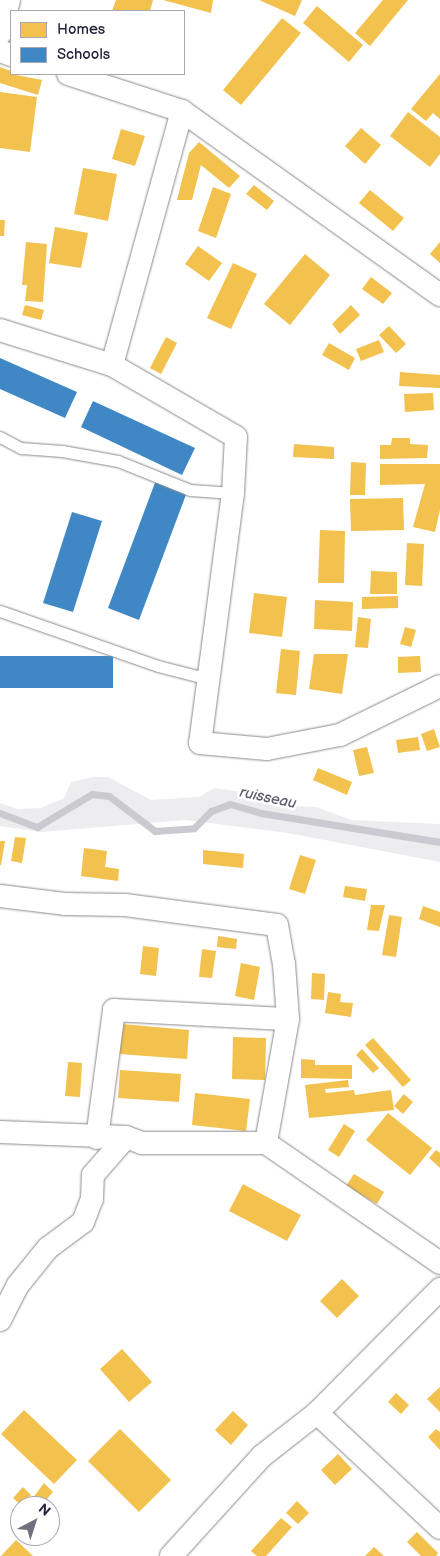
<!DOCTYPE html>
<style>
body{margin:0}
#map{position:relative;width:440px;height:1556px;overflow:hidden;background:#fff;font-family:"Balsamiq Sans",sans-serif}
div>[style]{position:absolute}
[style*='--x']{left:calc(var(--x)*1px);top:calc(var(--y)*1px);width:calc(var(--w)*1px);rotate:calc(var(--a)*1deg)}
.green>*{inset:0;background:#ededef}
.homes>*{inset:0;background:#f2c14e}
.schools>*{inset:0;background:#3f88c5}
.stream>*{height:7px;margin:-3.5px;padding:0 3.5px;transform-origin:3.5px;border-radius:3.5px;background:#cacad0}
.roads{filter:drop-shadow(0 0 1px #8a8a8f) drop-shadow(0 0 1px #8a8a8f)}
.service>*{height:11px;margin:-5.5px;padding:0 5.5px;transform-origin:5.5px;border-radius:5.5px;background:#fff}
.minor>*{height:22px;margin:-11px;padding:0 11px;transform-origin:11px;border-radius:11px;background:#fff}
span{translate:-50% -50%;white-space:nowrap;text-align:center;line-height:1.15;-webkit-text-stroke:5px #fff;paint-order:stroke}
.water-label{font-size:15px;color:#5c5c6f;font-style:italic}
.legend{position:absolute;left:10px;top:10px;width:175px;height:65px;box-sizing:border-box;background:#fff;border:1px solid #a7a7b1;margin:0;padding:6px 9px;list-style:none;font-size:15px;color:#22223b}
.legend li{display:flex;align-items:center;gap:10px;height:25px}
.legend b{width:25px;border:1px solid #a7a7b1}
.north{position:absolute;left:10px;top:1496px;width:50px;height:50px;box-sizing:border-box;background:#fff;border:1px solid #a7a7b1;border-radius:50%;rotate:40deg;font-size:14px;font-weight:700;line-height:20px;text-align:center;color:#22223b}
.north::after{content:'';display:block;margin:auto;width:18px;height:22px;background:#6f6f80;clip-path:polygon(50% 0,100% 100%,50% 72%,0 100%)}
</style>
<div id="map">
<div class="green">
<i style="clip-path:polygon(93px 777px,108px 777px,151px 800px,199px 797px,214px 788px,250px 793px,294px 806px,316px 807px,351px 820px,440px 824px,440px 862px,288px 833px,186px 820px,41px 832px,0 826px,0 803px,18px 809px,41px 808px,64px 798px,71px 782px)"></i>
</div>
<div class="homes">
<i style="clip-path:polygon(116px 0,153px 0,150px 11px,112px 11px)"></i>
<i style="clip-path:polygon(163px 0,213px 0,211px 13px)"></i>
<i style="clip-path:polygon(259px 0,302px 0,295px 16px)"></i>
<i style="clip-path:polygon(383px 0,408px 0,370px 46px,355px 33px)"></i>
<i style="clip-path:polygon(317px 6px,363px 45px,349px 62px,303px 23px)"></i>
<i style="clip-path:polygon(282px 18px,301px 33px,241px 105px,223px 90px)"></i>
<i style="clip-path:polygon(0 67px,11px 71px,11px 74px,42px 80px,38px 95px,0 83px)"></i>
<i style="clip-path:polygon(440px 74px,440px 119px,433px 113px,426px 121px,411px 109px)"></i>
<i style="clip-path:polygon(0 92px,37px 97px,30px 152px,0 148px)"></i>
<i style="clip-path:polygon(408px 112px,440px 137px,440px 154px,430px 167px,390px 136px)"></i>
<i style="clip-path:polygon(361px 128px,381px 145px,365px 164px,345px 146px)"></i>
<i style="clip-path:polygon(121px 129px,145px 136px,135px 166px,112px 159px)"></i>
<i style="clip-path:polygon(199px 142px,240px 176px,229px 188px,201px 165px,192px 200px,177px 200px,189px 153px)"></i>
<i style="clip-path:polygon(83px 168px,117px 174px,108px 221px,74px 214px)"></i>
<i style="clip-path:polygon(254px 185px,274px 201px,267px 210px,246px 194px)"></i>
<i style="clip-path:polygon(213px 187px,231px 194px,216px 238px,198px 231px)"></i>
<i style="clip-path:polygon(370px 190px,404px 218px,393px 231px,359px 203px)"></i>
<i style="clip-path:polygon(0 220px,5px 220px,4px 236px,0 236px)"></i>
<i style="clip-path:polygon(55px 227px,88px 233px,81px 268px,49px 263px)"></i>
<i style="clip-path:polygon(26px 242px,47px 244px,43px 302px,25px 301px,27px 285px,22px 285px)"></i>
<i style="clip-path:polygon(440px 242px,440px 263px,430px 254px)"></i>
<i style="clip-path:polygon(198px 246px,222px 263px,209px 281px,185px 264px)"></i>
<i style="clip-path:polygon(305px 254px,330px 275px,290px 325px,264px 304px)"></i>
<i style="clip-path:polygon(233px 263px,257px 274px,231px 329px,207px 318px)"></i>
<i style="clip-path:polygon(371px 277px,392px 293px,383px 304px,362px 289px)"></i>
<i style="clip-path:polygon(25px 305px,44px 310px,41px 320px,22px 315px)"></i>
<i style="clip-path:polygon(351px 305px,360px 315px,340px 334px,332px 324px)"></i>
<i style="clip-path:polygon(389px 326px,406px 344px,396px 353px,379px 335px)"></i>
<i style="clip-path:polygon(166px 337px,177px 343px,161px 374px,150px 368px)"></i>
<i style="clip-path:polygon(379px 340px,384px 352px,361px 361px,356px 349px)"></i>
<i style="clip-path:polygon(329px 343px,355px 358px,349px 370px,322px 355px)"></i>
<i style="clip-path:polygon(400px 372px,440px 375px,440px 388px,399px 386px)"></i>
<i style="clip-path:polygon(433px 393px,434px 410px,405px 412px,404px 394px)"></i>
<i style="clip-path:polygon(392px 438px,410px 438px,410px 444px,428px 445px,427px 458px,380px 459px,380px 445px,391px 445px)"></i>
<i style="clip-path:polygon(294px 444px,334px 447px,334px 459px,293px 457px)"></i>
<i style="clip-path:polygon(351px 462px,366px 463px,365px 495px,350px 495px)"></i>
<i style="clip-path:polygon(380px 464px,440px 464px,440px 510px,435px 532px,413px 527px,425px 484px,380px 485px)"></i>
<i style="clip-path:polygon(403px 498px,404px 530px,351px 531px,350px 499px)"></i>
<i style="clip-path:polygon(320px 530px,345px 531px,344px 583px,318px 583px)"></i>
<i style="clip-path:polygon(407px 543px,424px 544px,422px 586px,405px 585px)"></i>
<i style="clip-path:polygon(371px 571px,397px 572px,397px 594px,370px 594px)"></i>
<i style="clip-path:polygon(254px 593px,287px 597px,282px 637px,249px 633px)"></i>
<i style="clip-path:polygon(398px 596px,398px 608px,362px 609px,362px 597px)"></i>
<i style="clip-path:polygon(315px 600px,353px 602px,352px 631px,314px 629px)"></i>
<i style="clip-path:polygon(358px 617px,371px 619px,368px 648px,355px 647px)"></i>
<i style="clip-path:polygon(405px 627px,416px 630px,411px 647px,400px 644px)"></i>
<i style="clip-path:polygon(281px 649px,300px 651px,296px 695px,276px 693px)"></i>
<i style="clip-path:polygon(314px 654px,348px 654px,342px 694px,309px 689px)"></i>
<i style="clip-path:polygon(420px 656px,421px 672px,398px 673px,398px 657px)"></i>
<i style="clip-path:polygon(434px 729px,440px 747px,427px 751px,421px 734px)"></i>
<i style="clip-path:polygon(418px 737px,420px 750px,398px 753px,396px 740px)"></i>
<i style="clip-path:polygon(367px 747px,374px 773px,359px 776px,353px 750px)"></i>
<i style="clip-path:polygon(318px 768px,352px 782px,347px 795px,313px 780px)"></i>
<i style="clip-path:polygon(15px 837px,26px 838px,22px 863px,11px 861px)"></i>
<i style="clip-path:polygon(0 841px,5px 841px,1px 865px,0 865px)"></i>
<i style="clip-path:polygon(84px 848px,107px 851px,105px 867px,119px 869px,118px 881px,81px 876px)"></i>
<i style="clip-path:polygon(203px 850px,244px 854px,243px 868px,203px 864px)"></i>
<i style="clip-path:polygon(300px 855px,316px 860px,305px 894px,289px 889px)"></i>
<i style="clip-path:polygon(345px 886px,367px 889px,365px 901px,343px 897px)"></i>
<i style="clip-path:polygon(371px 905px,385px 905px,379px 931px,367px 930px)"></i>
<i style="clip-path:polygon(423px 906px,440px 912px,440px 927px,419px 919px)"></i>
<i style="clip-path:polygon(389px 915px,402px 917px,396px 957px,382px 955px)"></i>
<i style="clip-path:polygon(218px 936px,237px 939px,236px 949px,217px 947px)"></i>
<i style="clip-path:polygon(143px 946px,159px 948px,156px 976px,140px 974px)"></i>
<i style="clip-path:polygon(202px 949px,216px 951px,212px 978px,199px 977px)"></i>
<i style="clip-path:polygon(241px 963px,260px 967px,254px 1000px,235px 996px)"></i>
<i style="clip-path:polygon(312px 973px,325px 974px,324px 1000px,311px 999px)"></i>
<i style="clip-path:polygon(328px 992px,341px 994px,340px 1002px,353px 1003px,351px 1017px,325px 1013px)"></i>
<i style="clip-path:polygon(122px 1024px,189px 1030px,187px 1059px,119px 1054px)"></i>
<i style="clip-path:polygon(233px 1037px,266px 1038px,265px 1080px,232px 1079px)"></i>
<i style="clip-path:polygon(373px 1038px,411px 1080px,403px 1087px,365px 1045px)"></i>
<i style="clip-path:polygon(362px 1049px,379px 1068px,373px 1073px,356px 1055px)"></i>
<i style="clip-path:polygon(301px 1059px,315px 1060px,315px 1065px,352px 1065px,352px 1079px,301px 1078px)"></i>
<i style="clip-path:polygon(68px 1062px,82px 1063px,80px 1097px,65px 1096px)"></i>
<i style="clip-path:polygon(120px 1070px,181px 1074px,179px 1102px,118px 1098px)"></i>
<i style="clip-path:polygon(348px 1080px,349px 1087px,325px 1089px,326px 1093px,354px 1090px,355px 1095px,391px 1090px,394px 1110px,309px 1118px,305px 1085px)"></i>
<i style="clip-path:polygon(195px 1093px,250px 1099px,246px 1131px,192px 1125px)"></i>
<i style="clip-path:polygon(404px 1094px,413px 1102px,403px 1114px,394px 1106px)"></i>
<i style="clip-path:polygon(388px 1113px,432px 1148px,410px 1175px,366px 1140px)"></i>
<i style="clip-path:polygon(344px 1124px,355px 1131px,339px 1157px,328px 1150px)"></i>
<i style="clip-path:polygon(436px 1150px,440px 1153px,440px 1168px,429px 1158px)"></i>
<i style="clip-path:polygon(354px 1174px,384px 1192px,377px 1204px,346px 1186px)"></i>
<i style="clip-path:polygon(243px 1184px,301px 1215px,287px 1241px,229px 1211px)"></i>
<i style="clip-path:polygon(342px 1279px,359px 1296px,337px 1318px,320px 1301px)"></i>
<i style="clip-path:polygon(122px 1349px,152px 1382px,129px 1402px,100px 1369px)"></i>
<i style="clip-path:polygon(440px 1387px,440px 1412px,427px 1399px)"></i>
<i style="clip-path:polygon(396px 1393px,409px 1405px,401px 1414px,388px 1402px)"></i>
<i style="clip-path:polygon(24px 1410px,77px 1460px,54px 1484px,1px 1434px)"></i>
<i style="clip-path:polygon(233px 1411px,248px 1425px,231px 1445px,215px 1430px)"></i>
<i style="clip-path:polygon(120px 1429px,171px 1480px,139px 1512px,88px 1461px)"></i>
<i style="clip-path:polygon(436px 1429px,440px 1432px,440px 1450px,428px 1437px)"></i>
<i style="clip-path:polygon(338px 1454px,352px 1469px,335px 1485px,321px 1470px)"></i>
<i style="clip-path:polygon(44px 1483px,53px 1492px,41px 1506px,27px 1506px)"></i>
<i style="clip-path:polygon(23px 1487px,31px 1495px,21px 1505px,13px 1498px)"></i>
<i style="clip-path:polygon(297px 1501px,309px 1513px,298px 1524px,286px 1513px)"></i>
<i style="clip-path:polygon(281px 1518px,292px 1527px,266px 1556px,257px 1556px,251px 1551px)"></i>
<i style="clip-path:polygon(417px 1532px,438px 1553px,436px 1556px,421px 1556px,407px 1542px)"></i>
<i style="clip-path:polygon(16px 1540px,33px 1556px,1px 1556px)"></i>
<i style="clip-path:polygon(374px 1547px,384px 1556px,365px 1556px)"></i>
</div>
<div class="schools">
<i style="clip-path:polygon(0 358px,77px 392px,65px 418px,0 389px)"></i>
<i style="clip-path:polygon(93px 401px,195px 448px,182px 475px,81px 427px)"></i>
<i style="clip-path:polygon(156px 480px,187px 492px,139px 620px,108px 608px)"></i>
<i style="clip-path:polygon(72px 512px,102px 521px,73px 612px,43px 603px)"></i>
<i style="clip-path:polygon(0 656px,113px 656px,113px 688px,0 688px)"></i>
</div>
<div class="stream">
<i style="--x:0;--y:813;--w:40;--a:21"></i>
<i style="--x:37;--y:827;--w:64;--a:-31"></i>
<i style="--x:92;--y:794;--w:17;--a:7"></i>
<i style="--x:109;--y:796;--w:58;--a:37.3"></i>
<i style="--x:155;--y:831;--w:39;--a:-4"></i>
<i style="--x:194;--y:828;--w:24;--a:-45"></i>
<i style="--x:211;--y:811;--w:20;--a:-20"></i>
<i style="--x:230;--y:804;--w:32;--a:16"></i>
<i style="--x:261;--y:813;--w:181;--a:9.2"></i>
</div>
<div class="roads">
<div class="service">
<i style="--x:0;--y:437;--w:24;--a:28"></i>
<i style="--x:21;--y:448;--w:41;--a:4.2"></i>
<i style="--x:62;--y:451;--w:57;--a:10.1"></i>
<i style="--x:118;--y:461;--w:78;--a:21.9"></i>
<i style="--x:190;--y:490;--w:43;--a:4"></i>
<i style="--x:0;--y:611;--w:167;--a:19.2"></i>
<i style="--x:158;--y:666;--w:53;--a:14.3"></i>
</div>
<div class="minor">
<i style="--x:0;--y:34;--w:35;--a:-75"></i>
<i style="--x:0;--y:51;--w:12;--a:20"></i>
<i style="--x:68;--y:74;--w:120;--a:18"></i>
<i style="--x:182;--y:111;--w:317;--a:35.5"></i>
<i style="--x:0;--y:330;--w:117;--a:17.4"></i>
<i style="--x:112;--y:365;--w:263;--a:-74.6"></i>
<i style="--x:112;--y:365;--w:143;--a:30.1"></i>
<i style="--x:236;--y:437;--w:56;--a:93.1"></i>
<i style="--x:233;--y:493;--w:252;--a:97.5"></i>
<i style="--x:200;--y:743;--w:67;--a:5.1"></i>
<i style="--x:267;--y:749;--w:74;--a:-10.9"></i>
<i style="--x:340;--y:735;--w:111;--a:-26.1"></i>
<i style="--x:0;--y:896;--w:65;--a:7"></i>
<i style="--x:65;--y:904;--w:60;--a:1"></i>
<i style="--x:125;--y:905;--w:153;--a:7.5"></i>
<i style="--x:277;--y:925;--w:40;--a:80"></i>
<i style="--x:284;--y:964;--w:55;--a:85.8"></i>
<i style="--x:288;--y:1019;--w:126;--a:100.1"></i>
<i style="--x:0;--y:1132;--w:126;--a:2.3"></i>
<i style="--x:126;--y:1137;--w:17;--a:21"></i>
<i style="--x:142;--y:1143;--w:124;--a:0"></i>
<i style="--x:266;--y:1143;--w:211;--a:34.6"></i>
<i style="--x:97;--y:1138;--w:129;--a:-82.4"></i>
<i style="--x:114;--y:1010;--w:174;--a:3"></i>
<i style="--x:0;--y:1320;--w:39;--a:-63"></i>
<i style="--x:18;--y:1285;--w:48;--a:-51"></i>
<i style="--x:48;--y:1248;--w:44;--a:-36.6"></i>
<i style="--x:83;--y:1222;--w:25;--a:-69"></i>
<i style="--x:92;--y:1199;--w:24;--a:-88"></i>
<i style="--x:93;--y:1175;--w:50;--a:-49"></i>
<i style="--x:317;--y:1413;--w:168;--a:43.1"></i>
<i style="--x:171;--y:1556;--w:135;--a:-47.7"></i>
<i style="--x:262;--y:1456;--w:70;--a:-38"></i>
<i style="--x:317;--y:1413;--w:175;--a:-45.2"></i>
</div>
</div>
<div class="water-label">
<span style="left:268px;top:798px;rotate:12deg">ruisseau</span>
</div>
<ul class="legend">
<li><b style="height:14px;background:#f2c14e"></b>Homes</li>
<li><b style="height:14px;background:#3f88c5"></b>Schools</li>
</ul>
<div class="north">N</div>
</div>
